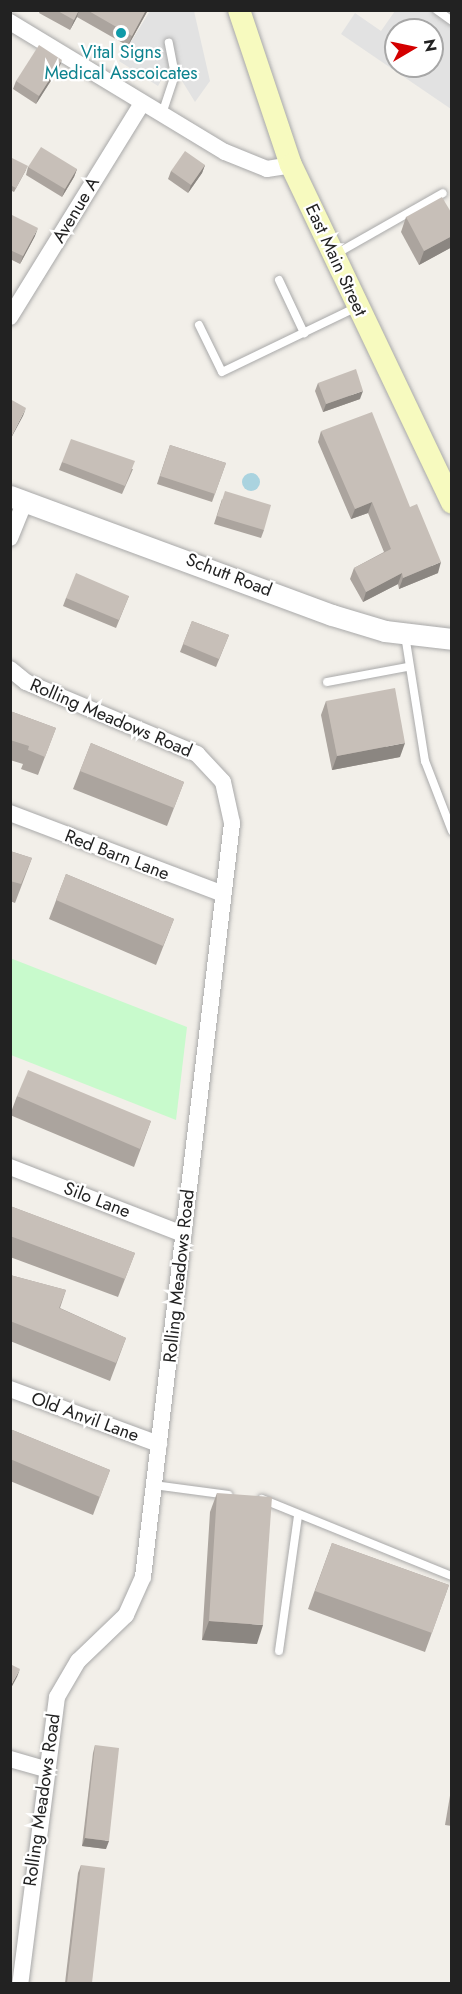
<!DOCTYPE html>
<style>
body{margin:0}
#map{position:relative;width:462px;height:1994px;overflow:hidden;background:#f2efe9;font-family:Jost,sans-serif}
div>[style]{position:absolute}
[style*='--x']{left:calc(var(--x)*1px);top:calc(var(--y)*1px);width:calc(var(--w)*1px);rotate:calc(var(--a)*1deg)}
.park>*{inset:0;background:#c8facc}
.parking>*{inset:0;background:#e2e2e2}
.water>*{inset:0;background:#aad3df}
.round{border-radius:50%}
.roads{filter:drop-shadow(0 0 2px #a9a9a9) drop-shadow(0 0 2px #a9a9a9)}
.service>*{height:8px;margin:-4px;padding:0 4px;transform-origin:4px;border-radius:4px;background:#fff}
.minor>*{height:16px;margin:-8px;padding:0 8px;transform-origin:8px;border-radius:8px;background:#fff}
.tertiary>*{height:21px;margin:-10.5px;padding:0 10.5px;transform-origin:10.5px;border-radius:10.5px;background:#fff}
.secondary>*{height:22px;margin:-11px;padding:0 11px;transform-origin:11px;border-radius:11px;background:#f7fabf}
.wall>*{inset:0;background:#aba49e}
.shaded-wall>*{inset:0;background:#8b8681}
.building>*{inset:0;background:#c7bfb8}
.dots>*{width:16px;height:16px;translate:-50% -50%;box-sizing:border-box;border:3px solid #fff;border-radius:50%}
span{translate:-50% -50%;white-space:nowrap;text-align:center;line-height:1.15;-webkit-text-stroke:4.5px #fff;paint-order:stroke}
.culture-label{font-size:18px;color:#0d838f}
.street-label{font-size:18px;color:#222}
.frame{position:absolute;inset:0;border:12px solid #222;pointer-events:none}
.north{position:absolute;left:384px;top:18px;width:60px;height:60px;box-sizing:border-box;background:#fff;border:2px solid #a7a7a7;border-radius:50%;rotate:81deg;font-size:16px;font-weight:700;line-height:24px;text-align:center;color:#222}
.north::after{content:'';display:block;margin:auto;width:21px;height:27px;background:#d40000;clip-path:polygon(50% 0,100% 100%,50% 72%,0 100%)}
</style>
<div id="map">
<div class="park">
<i style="clip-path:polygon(10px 958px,187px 1027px,176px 1120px,11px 1055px)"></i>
</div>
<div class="parking">
<i style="clip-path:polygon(150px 11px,194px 11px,210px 81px,195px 102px,171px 63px,158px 86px,119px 61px)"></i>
<i style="clip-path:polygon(evenodd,395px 11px,451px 11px,451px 109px,341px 34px,355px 13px,381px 31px,395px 11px,396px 30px,432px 30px,432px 66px,396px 66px,396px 30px)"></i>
</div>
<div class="water">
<i class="round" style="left:242px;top:473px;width:18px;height:18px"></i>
</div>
<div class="roads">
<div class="service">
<i style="--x:437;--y:10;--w:19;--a:36"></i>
<i style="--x:162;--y:114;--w:41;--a:-71.6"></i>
<i style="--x:175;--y:75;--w:33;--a:-101"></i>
<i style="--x:334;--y:255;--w:125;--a:-29.6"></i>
<i style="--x:279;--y:280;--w:59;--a:64.7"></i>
<i style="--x:199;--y:325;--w:52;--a:63.9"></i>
<i style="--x:222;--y:372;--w:150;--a:-25.7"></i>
<i style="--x:405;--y:635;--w:128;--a:81"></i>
<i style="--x:425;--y:761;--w:75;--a:68.9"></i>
<i style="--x:327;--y:682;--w:81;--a:-10.6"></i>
<i style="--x:154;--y:1485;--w:75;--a:7.7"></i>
<i style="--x:262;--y:1499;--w:205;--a:22.1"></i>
<i style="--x:279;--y:1651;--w:137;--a:-82"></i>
</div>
<div class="minor">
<i style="--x:10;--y:22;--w:251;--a:31.2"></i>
<i style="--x:225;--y:152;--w:45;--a:22"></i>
<i style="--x:267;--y:169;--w:24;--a:-9"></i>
<i style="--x:10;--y:317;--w:251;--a:-58.3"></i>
<i style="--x:10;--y:538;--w:40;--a:-68"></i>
<i style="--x:10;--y:669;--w:21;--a:39"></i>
<i style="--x:26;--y:682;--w:186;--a:22.8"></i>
<i style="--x:197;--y:754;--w:38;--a:47"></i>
<i style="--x:223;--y:782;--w:42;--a:77.6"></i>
<i style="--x:232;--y:823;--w:759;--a:96.73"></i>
<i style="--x:143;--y:1577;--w:42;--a:114.1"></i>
<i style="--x:126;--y:1615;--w:66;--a:136.2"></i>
<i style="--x:78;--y:1661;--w:42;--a:120.3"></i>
<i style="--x:57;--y:1697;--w:289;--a:97.3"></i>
<i style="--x:10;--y:813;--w:228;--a:20.8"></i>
<i style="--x:10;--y:1167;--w:186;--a:21.2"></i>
<i style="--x:10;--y:1389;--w:159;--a:20.3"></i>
<i style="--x:10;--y:1759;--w:35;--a:16"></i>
</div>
<div class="tertiary">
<i style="--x:10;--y:496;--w:343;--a:20.3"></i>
<i style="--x:332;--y:615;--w:55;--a:16.8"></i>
<i style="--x:385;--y:631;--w:67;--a:6.8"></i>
</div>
<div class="secondary">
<i style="--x:239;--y:10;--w:163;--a:71.5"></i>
<i style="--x:291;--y:165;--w:374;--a:64.5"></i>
</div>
</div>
<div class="wall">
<i style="clip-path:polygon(40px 10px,148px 10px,128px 46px,77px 17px,70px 30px,39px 13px)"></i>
<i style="clip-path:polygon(59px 68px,36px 104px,13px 89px,16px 81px)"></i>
<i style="clip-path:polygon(10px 157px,26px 170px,14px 192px,10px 190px)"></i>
<i style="clip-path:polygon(205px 165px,202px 173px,188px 193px,168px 179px,171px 171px)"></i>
<i style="clip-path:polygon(28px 167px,77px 169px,74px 177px,62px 197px,26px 175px)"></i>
<i style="clip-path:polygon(10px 214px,35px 236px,20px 264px,10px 259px)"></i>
<i style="clip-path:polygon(452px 214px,452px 247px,419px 265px,401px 232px,406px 217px)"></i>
<i style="clip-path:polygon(318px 383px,360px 399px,323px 412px,315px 391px)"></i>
<i style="clip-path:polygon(321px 431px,438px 573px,399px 589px,398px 584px,363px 602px,350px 579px,354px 568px,384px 552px,368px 513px,351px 519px,318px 442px)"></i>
<i style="clip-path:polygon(170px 445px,226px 463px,212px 502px,157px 484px)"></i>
<i style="clip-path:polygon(62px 462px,133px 469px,122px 494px,59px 470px)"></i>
<i style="clip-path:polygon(222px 499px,264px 530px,261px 538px,214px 524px)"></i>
<i style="clip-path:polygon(129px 596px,116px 628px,63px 606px,66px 598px)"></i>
<i style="clip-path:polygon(192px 621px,229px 635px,216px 667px,180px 652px)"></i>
<i style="clip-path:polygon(326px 701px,400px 757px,332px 770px,321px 715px)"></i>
<i style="clip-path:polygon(10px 711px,56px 728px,38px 775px,21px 769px,23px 764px,10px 760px)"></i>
<i style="clip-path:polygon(91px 743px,184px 782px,167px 826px,73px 789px)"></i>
<i style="clip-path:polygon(10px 851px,32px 858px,15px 903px,10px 901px)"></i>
<i style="clip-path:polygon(66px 874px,174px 919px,156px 965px,49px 919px)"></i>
<i style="clip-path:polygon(17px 1096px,151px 1121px,134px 1167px,10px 1115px)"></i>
<i style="clip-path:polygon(10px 1206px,135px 1253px,118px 1297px,10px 1257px)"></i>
<i style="clip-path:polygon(10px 1275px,66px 1290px,60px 1308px,126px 1338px,110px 1381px,10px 1341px)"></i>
<i style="clip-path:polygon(10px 1429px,110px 1470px,93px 1515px,10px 1481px)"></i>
<i style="clip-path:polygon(217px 1493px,257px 1644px,202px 1640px,210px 1512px)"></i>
<i style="clip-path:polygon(332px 1543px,449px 1585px,425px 1652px,308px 1609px)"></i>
<i style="clip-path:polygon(95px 1745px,106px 1849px,82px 1846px,93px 1753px)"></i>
<i style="clip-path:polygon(452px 1784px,452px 1826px,445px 1825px)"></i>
<i style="clip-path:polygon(81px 1865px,92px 1983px,65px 1983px,78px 1873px)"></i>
</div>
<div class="shaded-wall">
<i style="clip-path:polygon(79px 10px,77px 17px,70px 30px,74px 20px)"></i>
<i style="clip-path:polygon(146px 10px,148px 10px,128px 46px,132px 36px)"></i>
<i style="clip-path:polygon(62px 60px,59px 68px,36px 104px,39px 96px)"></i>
<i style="clip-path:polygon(205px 165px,202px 173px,188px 193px,191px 185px)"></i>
<i style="clip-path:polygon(77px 169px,74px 177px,62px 197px,65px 189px)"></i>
<i style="clip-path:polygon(38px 228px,35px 236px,20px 264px,23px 256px)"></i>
<i style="clip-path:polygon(452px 236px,452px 247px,419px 265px,424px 251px)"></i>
<i style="clip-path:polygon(363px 391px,360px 399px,323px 412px,326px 404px)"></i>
<i style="clip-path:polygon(26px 408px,23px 416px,10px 440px,11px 437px)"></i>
<i style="clip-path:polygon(372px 502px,368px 513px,351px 519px,355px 509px)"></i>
<i style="clip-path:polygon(441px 562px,438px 573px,399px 589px,403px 578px)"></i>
<i style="clip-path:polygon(402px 573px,398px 584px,363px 602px,366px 592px)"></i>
<i style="clip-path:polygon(405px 743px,400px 757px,332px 770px,337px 756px)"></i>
<i style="clip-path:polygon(209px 1621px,263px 1625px,257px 1644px,202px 1640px)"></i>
<i style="clip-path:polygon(20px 1669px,17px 1677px,10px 1690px,10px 1687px)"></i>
<i style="clip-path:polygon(85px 1838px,109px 1841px,106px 1849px,82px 1846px)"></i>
</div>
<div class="building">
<i style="clip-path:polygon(56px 10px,79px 10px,74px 20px)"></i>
<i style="clip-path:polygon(87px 10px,146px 10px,132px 36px)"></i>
<i style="clip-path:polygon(39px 45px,62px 60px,39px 96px,16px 81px)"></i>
<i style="clip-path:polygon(41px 147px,77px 169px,65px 189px,28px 167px)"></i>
<i style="clip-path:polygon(185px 151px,205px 165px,191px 185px,171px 171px)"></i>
<i style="clip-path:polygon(10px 157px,28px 166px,16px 188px,10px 185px)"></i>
<i style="clip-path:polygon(442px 197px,452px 214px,452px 236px,424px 251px,406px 217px)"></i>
<i style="clip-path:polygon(10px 214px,38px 228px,23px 256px,10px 250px)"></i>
<i style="clip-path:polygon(356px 369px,363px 391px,326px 404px,318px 383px)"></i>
<i style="clip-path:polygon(10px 399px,26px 408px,11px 437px,10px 437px)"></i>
<i style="clip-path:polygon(372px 412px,410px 507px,417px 504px,441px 562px,403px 578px,402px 573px,366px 592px,354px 568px,391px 549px,372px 502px,355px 509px,321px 431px)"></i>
<i style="clip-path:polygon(71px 439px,135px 461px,125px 486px,62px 462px)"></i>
<i style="clip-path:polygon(170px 445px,226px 463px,215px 494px,160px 476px)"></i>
<i style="clip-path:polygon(225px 491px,271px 505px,264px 530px,217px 516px)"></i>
<i style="clip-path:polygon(76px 573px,129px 596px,119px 620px,66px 598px)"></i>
<i style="clip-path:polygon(192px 621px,229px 635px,219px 659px,183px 644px)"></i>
<i style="clip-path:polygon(395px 688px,405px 743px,337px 756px,326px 701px)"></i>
<i style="clip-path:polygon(10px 711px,56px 728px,45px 757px,28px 750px,29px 746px,10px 740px)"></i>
<i style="clip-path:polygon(91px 743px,184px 782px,174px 808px,80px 771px)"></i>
<i style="clip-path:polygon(10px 851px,32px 858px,21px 884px,10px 881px)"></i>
<i style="clip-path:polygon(66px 874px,174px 919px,163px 946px,56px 900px)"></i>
<i style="clip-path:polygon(28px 1070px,151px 1121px,140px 1149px,17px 1096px)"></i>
<i style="clip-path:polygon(10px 1206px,135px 1253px,125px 1279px,10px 1236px)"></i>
<i style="clip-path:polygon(10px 1275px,66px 1290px,59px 1308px,126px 1338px,116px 1363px,10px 1321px)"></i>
<i style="clip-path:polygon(10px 1429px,110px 1470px,100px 1497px,10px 1459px)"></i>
<i style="clip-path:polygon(217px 1493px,272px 1497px,263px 1625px,209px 1621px)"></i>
<i style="clip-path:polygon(332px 1543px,449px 1585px,432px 1633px,315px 1591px)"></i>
<i style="clip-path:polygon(10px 1664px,20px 1669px,10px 1687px)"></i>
<i style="clip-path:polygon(95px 1745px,119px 1748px,109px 1841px,85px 1838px)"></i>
<i style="clip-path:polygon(81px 1865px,105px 1868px,92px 1983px,67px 1983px)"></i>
</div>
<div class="dots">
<i style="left:121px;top:33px;background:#0f9aa8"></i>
</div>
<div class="culture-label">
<span style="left:121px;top:63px">Vital Signs<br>Medical Asscoicates</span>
</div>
<div class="street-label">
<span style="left:76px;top:210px;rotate:-59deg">Avenue A</span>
<span style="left:336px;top:260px;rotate:65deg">East Main Street</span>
<span style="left:229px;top:575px;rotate:21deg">Schutt Road</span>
<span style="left:111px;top:718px;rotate:23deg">Rolling Meadows Road</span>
<span style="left:117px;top:855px;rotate:21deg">Red Barn Lane</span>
<span style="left:97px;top:1200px;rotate:21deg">Silo Lane</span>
<span style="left:179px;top:1276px;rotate:-84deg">Rolling Meadows Road</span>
<span style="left:85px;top:1417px;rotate:20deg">Old Anvil Lane</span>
<span style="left:42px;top:1800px;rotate:-82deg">Rolling Meadows Road</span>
</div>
<div class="frame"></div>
<div class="north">N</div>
</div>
